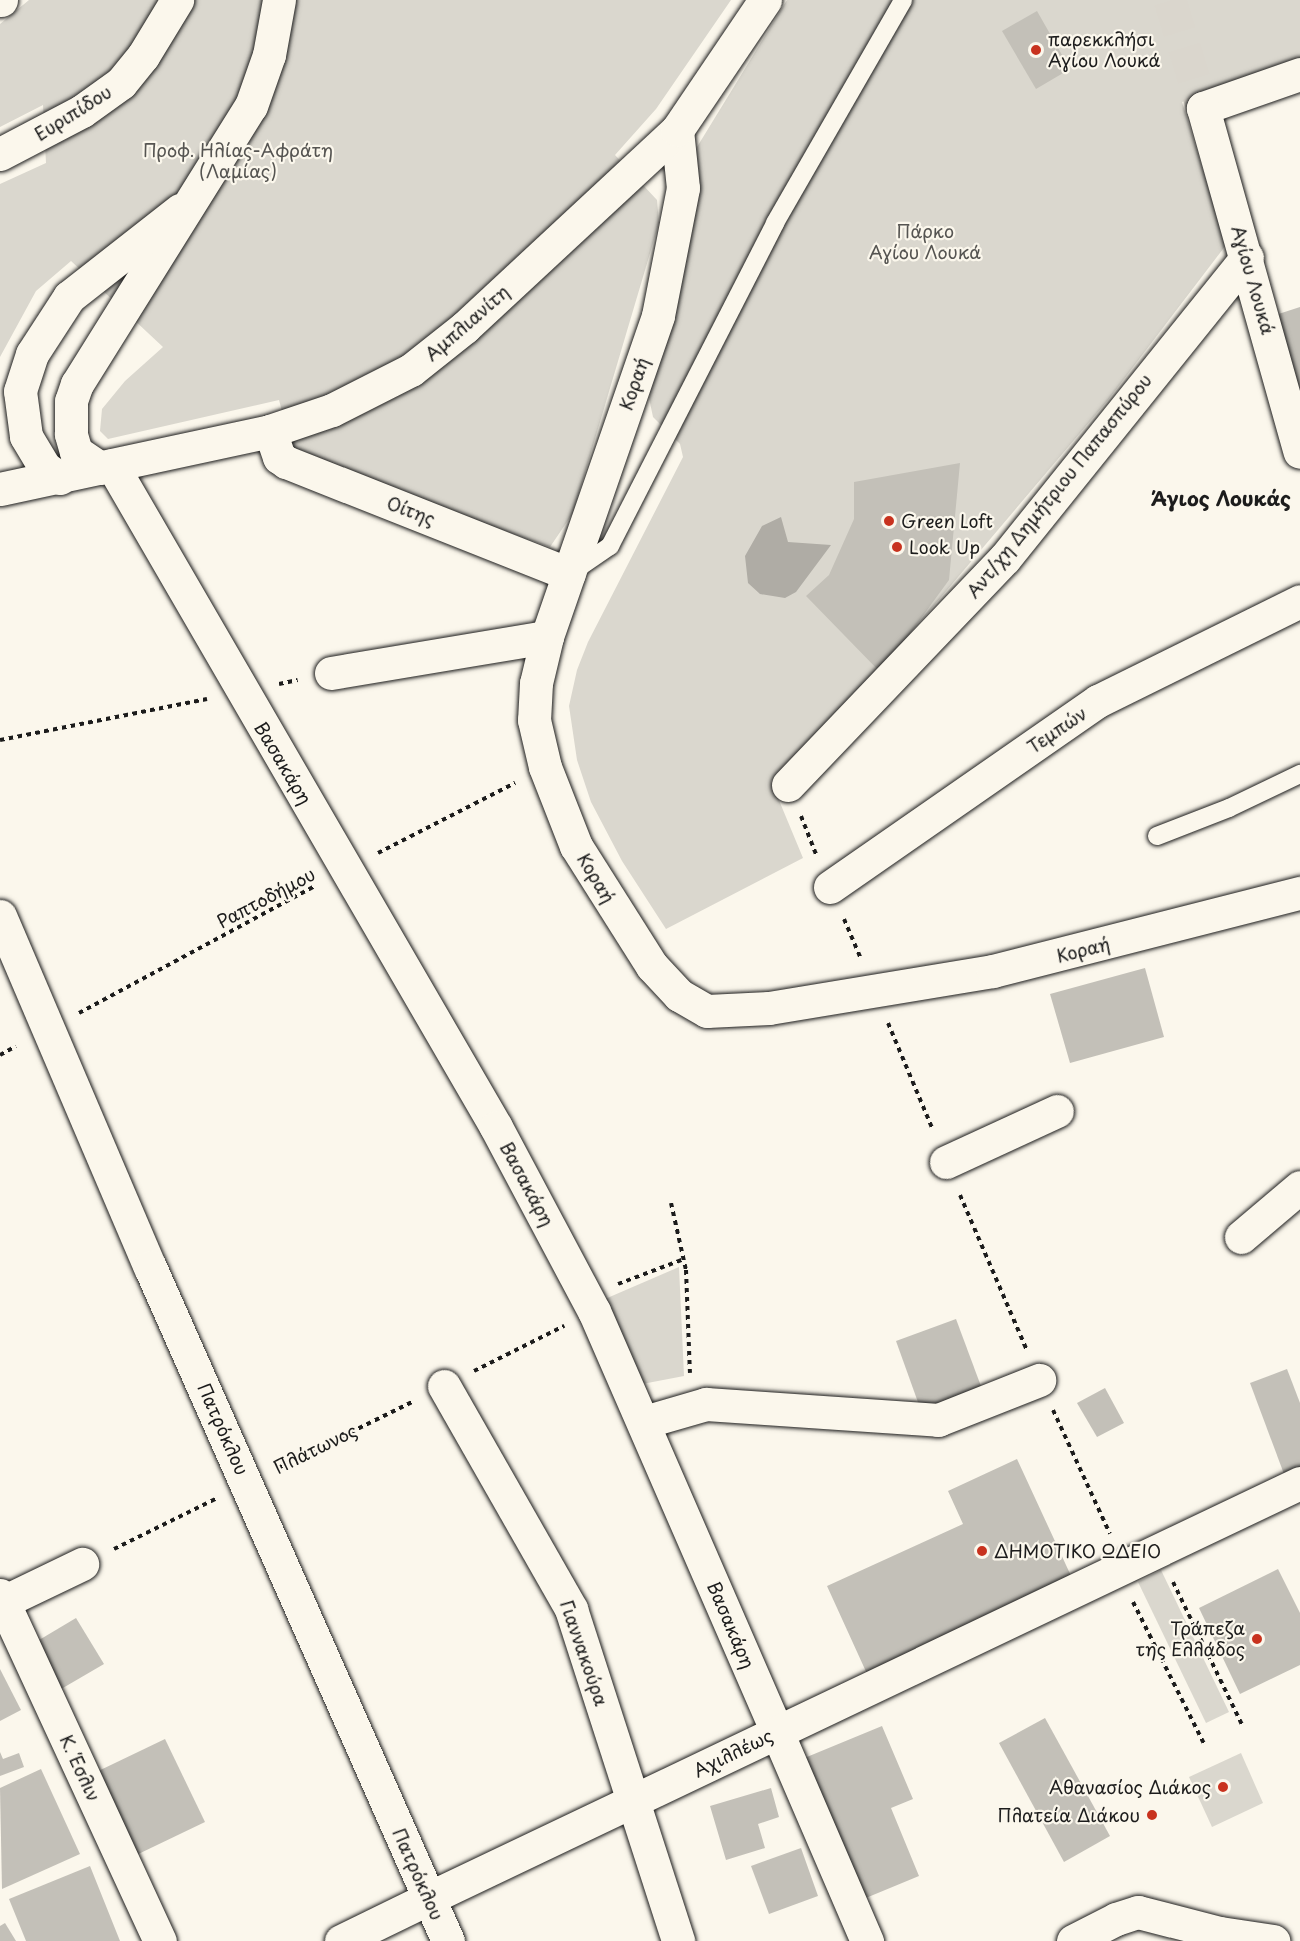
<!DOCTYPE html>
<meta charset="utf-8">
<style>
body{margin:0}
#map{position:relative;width:1300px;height:1941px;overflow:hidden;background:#fbf7ec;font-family:"Playpen Sans",sans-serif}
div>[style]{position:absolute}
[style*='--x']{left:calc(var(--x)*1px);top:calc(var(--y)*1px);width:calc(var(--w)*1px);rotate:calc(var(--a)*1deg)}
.green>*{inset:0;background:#dad7ce}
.water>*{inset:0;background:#afaca5}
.building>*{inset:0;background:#c3c0b8}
.street-tunnel>*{height:33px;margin-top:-16.5px;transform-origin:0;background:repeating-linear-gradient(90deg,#dad6cd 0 33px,transparent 0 49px)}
.path>*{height:4px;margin-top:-2px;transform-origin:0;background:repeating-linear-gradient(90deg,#1c1c1c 0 4.5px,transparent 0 9px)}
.roads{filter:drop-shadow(0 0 2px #1c1c1c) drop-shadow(0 0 2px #1c1c1c)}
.lane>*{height:18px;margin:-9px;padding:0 9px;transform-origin:9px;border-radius:9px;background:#fbf7ec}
.street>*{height:33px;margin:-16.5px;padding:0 16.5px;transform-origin:16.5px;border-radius:16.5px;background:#fbf7ec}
.secondary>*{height:33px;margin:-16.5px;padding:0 16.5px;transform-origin:16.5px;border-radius:16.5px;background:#fbf7ec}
.dots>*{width:16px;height:16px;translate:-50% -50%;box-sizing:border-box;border:3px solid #fbf7ec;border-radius:50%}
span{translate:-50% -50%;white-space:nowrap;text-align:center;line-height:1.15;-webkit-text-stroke:4.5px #fbf7ec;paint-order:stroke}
.poi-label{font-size:18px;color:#1c1c1c}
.left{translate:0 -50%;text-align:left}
.right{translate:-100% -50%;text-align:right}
.street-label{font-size:18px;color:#1c1c1c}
.park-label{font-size:18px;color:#555451}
.neighbourhood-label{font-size:20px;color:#1c1c1c;font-weight:700}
</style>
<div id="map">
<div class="green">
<i style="clip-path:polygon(29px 0,731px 0,656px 109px,615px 155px,657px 200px,659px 223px,573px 513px,550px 547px,294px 456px,279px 400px,108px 439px,100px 431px,102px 409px,125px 381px,163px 347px,71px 261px,36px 291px,0 357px,0 184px,46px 163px,43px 105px,0 127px,0 24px)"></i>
<i style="clip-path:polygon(787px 0,1300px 0,1300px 61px,1182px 102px,1226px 245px,1108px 400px,903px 642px,771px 781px,803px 858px,666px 929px,622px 861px,591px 802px,577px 760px,569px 706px,577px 670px,588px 642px,683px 457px,680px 444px,653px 417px,649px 398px,697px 147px)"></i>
<i style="clip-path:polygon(679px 1267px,684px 1376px,637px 1385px,598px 1302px)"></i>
<i style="clip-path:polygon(1161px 1570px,1229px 1712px,1206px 1723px,1138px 1582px)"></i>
<i style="clip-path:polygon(1241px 1753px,1263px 1803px,1212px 1827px,1189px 1777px)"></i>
</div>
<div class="water">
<i style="clip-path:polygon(781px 517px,788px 542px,831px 545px,796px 592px,785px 598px,760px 594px,748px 583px,745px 556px,762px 526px)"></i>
</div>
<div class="building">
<i style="clip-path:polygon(1037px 11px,1070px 69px,1036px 89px,1002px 31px)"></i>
<i style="clip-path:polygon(1300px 307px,1300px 416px,1269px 317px)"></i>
<i style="clip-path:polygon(960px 463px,949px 580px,881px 673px,806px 596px,829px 575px,854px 519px,854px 482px)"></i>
<i style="clip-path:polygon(1145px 968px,1164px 1037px,1070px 1063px,1050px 994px)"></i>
<i style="clip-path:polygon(956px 1319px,985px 1397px,924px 1419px,896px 1341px)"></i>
<i style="clip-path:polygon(1287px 1369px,1300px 1403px,1300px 1472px,1284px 1474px,1250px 1383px)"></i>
<i style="clip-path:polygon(1105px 1388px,1124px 1423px,1097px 1437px,1077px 1403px)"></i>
<i style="clip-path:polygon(1017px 1459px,1072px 1578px,868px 1676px,827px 1586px,963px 1524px,948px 1491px)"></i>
<i style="clip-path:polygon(1278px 1569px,1300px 1613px,1300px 1665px,1240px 1694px,1199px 1608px)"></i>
<i style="clip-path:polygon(76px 1618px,104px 1664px,56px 1692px,29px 1646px)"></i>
<i style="clip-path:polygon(0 1669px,21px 1710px,0 1721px)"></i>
<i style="clip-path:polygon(1045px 1718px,1110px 1836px,1064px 1862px,999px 1743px)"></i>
<i style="clip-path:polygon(882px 1726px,913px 1799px,891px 1808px,919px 1876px,861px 1900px,802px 1759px)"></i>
<i style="clip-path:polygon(165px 1739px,205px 1822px,130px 1858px,90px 1775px)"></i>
<i style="clip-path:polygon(0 1752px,3px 1759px,19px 1753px,24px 1767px,0 1776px)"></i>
<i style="clip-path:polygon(41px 1769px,80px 1854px,2px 1889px,0 1788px)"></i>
<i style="clip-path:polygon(771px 1788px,779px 1817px,758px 1824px,765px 1848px,726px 1860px,710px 1806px)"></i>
<i style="clip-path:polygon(801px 1848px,818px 1896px,769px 1914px,751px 1866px)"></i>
<i style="clip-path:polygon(90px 1866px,120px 1941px,26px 1941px,9px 1899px)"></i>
<i style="clip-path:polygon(5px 1923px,16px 1941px,0 1941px,0 1926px)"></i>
</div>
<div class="street-tunnel">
<i style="--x:1170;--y:0;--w:113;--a:73"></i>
</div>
<div class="path">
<i style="--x:279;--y:684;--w:19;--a:-12"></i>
<i style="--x:0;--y:740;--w:211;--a:-11.2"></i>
<i style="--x:801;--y:816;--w:41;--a:68.5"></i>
<i style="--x:378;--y:853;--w:154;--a:-27.1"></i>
<i style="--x:844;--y:919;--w:43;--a:67"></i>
<i style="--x:79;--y:1013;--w:268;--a:-28.3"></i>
<i style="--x:888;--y:1023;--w:116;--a:67.2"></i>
<i style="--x:0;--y:1055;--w:18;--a:-29"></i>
<i style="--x:960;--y:1195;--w:167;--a:66.7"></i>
<i style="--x:671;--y:1203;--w:69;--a:77.4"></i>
<i style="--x:686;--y:1270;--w:103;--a:87.8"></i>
<i style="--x:618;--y:1284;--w:71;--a:-20.7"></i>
<i style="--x:474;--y:1371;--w:101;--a:-26.6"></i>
<i style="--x:1053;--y:1410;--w:136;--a:65.3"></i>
<i style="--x:278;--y:1468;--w:152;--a:-26.2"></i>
<i style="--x:114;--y:1549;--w:113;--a:-26.3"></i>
<i style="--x:1173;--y:1582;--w:161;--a:64.2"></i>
<i style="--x:1133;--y:1602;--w:161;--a:63.4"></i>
</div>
<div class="roads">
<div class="lane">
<i style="--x:572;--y:572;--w:46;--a:-34.4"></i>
<i style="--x:610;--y:546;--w:363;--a:-62.9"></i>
<i style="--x:775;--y:223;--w:257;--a:-60.1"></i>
<i style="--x:1157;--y:836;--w:77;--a:-21.3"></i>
<i style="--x:1229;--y:808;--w:79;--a:-25.6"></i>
</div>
<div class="street">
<i style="--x:0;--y:0;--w:1;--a:0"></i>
<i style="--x:1300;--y:74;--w:103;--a:160.7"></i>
<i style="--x:1203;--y:108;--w:357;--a:74.3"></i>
<i style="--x:0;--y:154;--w:93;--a:-27.7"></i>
<i style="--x:82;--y:111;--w:48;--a:-35.7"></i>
<i style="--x:121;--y:83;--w:35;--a:-51"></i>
<i style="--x:143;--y:56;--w:66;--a:-58.7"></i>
<i style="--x:270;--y:431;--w:28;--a:71"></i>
<i style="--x:279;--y:457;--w:9;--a:36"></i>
<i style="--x:286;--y:462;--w:304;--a:21.6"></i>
<i style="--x:112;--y:465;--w:765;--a:59.88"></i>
<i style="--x:496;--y:1127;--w:208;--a:62"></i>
<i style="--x:594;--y:1311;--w:459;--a:66.5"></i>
<i style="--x:331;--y:673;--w:219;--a:-9.5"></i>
<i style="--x:788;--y:785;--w:314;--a:-46.3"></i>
<i style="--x:1005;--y:558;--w:386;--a:-51.2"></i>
<i style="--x:830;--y:887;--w:326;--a:-34.8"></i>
<i style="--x:1098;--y:701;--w:225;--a:-26.3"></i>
<i style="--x:946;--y:1162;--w:122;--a:-24.7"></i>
<i style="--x:1241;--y:1237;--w:77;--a:-40.3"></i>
<i style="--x:444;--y:1386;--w:257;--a:60.3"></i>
<i style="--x:571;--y:1609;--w:349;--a:72.1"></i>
<i style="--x:644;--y:1422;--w:65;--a:-16.2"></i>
<i style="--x:706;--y:1404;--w:233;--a:3.9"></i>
<i style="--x:938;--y:1420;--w:109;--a:-21.6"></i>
<i style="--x:0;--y:1595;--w:381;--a:65.2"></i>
<i style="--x:3;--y:1602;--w:88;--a:-25.7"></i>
<i style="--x:341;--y:1941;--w:98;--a:-26"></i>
</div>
<div class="secondary">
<i style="--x:677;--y:130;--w:58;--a:84.1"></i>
<i style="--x:683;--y:188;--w:130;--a:101.1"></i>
<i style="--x:658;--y:316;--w:340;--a:109.1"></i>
<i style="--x:547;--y:637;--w:47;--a:103.4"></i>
<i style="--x:536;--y:683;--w:37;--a:93"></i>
<i style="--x:534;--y:720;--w:48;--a:76.8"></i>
<i style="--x:545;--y:767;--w:85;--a:68.6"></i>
<i style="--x:576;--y:846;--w:142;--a:57.7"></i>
<i style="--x:652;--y:966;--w:40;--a:47"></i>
<i style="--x:679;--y:995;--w:32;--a:30"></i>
<i style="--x:707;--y:1011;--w:62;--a:-2.8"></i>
<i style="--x:769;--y:1008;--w:227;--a:-9.4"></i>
<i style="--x:993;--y:971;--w:317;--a:-14.3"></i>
<i style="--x:100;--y:468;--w:29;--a:-146"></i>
<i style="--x:76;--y:452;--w:19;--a:-106"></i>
<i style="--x:71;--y:434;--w:33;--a:-90"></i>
<i style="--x:71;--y:401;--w:18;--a:-71"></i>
<i style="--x:77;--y:384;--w:328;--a:-58"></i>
<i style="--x:251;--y:106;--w:54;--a:-70.6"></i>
<i style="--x:269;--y:55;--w:56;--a:-79.7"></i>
<i style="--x:60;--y:478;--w:18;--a:-146"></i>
<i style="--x:45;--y:468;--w:37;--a:-121"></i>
<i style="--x:26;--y:436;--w:45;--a:-97.6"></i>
<i style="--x:20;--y:391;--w:39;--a:-72"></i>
<i style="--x:32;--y:354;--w:68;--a:-57"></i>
<i style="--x:69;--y:297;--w:141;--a:-38.1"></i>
<i style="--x:0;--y:489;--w:276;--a:-12.1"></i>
<i style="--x:270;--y:431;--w:65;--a:-18.7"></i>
<i style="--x:332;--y:410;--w:89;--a:-26.9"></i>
<i style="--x:411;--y:370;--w:69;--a:-38.5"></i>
<i style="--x:465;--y:327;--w:289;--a:-42.9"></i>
<i style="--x:677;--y:130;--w:157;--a:-55.9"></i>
<i style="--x:0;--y:916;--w:382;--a:66.9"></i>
<i style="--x:150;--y:1267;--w:737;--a:66.15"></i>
<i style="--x:777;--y:1732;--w:228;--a:66.7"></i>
<i style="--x:429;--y:1898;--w:965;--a:-25.48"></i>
<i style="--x:1073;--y:1941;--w:48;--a:-27.1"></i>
<i style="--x:1116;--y:1919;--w:23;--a:-18"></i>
<i style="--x:1138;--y:1912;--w:85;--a:14.4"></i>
<i style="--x:1220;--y:1933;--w:54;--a:8.6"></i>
</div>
</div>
<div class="dots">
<i style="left:1036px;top:50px;background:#c8321e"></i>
<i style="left:889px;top:521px;background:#c8321e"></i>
<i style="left:897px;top:547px;background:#c8321e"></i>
<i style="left:982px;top:1551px;background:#c8321e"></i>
<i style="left:1257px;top:1639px;background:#c8321e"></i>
<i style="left:1223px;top:1787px;background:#c8321e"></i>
<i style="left:1152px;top:1815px;background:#c8321e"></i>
</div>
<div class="poi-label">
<span class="left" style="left:1048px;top:50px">παρεκκλήσι<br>Αγίου Λουκά</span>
<span class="left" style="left:901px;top:521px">Green Loft</span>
<span class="left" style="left:909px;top:547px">Look Up</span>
<span class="left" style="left:994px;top:1551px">ΔΗΜΟΤΙΚΟ ΩΔΕΙΟ</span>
<span class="right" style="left:1245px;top:1639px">Τράπεζα<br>της Ελλάδος</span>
<span class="right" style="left:1211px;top:1787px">Αθανασίος Διάκος</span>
<span class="right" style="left:1140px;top:1815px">Πλατεία Διάκου</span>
</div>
<div class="street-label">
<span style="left:73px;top:113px;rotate:-32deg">Ευριπίδου</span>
<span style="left:1253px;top:280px;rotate:74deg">Αγίου Λουκά</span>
<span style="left:467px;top:323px;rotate:-41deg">Αμπλιανίτη</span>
<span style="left:634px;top:384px;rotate:-71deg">Κοραή</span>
<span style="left:1059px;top:486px;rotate:-51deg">Αντ/χη Δημήτριου Παπασπύρου</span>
<span style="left:411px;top:511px;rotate:21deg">Οίτης</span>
<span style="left:1057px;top:730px;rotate:-34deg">Τεμπών</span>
<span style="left:283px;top:763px;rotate:59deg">Βασακάρη</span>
<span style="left:596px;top:878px;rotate:59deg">Κοραή</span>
<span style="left:266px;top:898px;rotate:-28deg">Ραπτοδήμου</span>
<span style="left:1083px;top:950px;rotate:-14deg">Κοραή</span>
<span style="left:527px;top:1184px;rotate:62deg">Βασακάρη</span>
<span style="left:223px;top:1429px;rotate:66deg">Πατρόκλου</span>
<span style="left:315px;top:1449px;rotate:-26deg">Πλάτωνος</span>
<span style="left:731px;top:1625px;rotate:67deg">Βασακάρη</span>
<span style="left:584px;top:1653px;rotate:71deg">Γιαννακούρα</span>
<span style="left:733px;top:1753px;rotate:-26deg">Αχιλλέως</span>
<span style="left:80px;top:1768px;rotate:65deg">K. Έσλιν</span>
<span style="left:418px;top:1874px;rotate:66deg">Πατρόκλου</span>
</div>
<div class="park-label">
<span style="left:238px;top:161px">Προφ. Ηλίας-Αφράτη<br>(Λαμίας)</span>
<span style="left:925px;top:242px">Πάρκο<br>Αγίου Λουκά</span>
</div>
<div class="neighbourhood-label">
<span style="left:1221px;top:498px">Άγιος Λουκάς</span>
</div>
</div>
